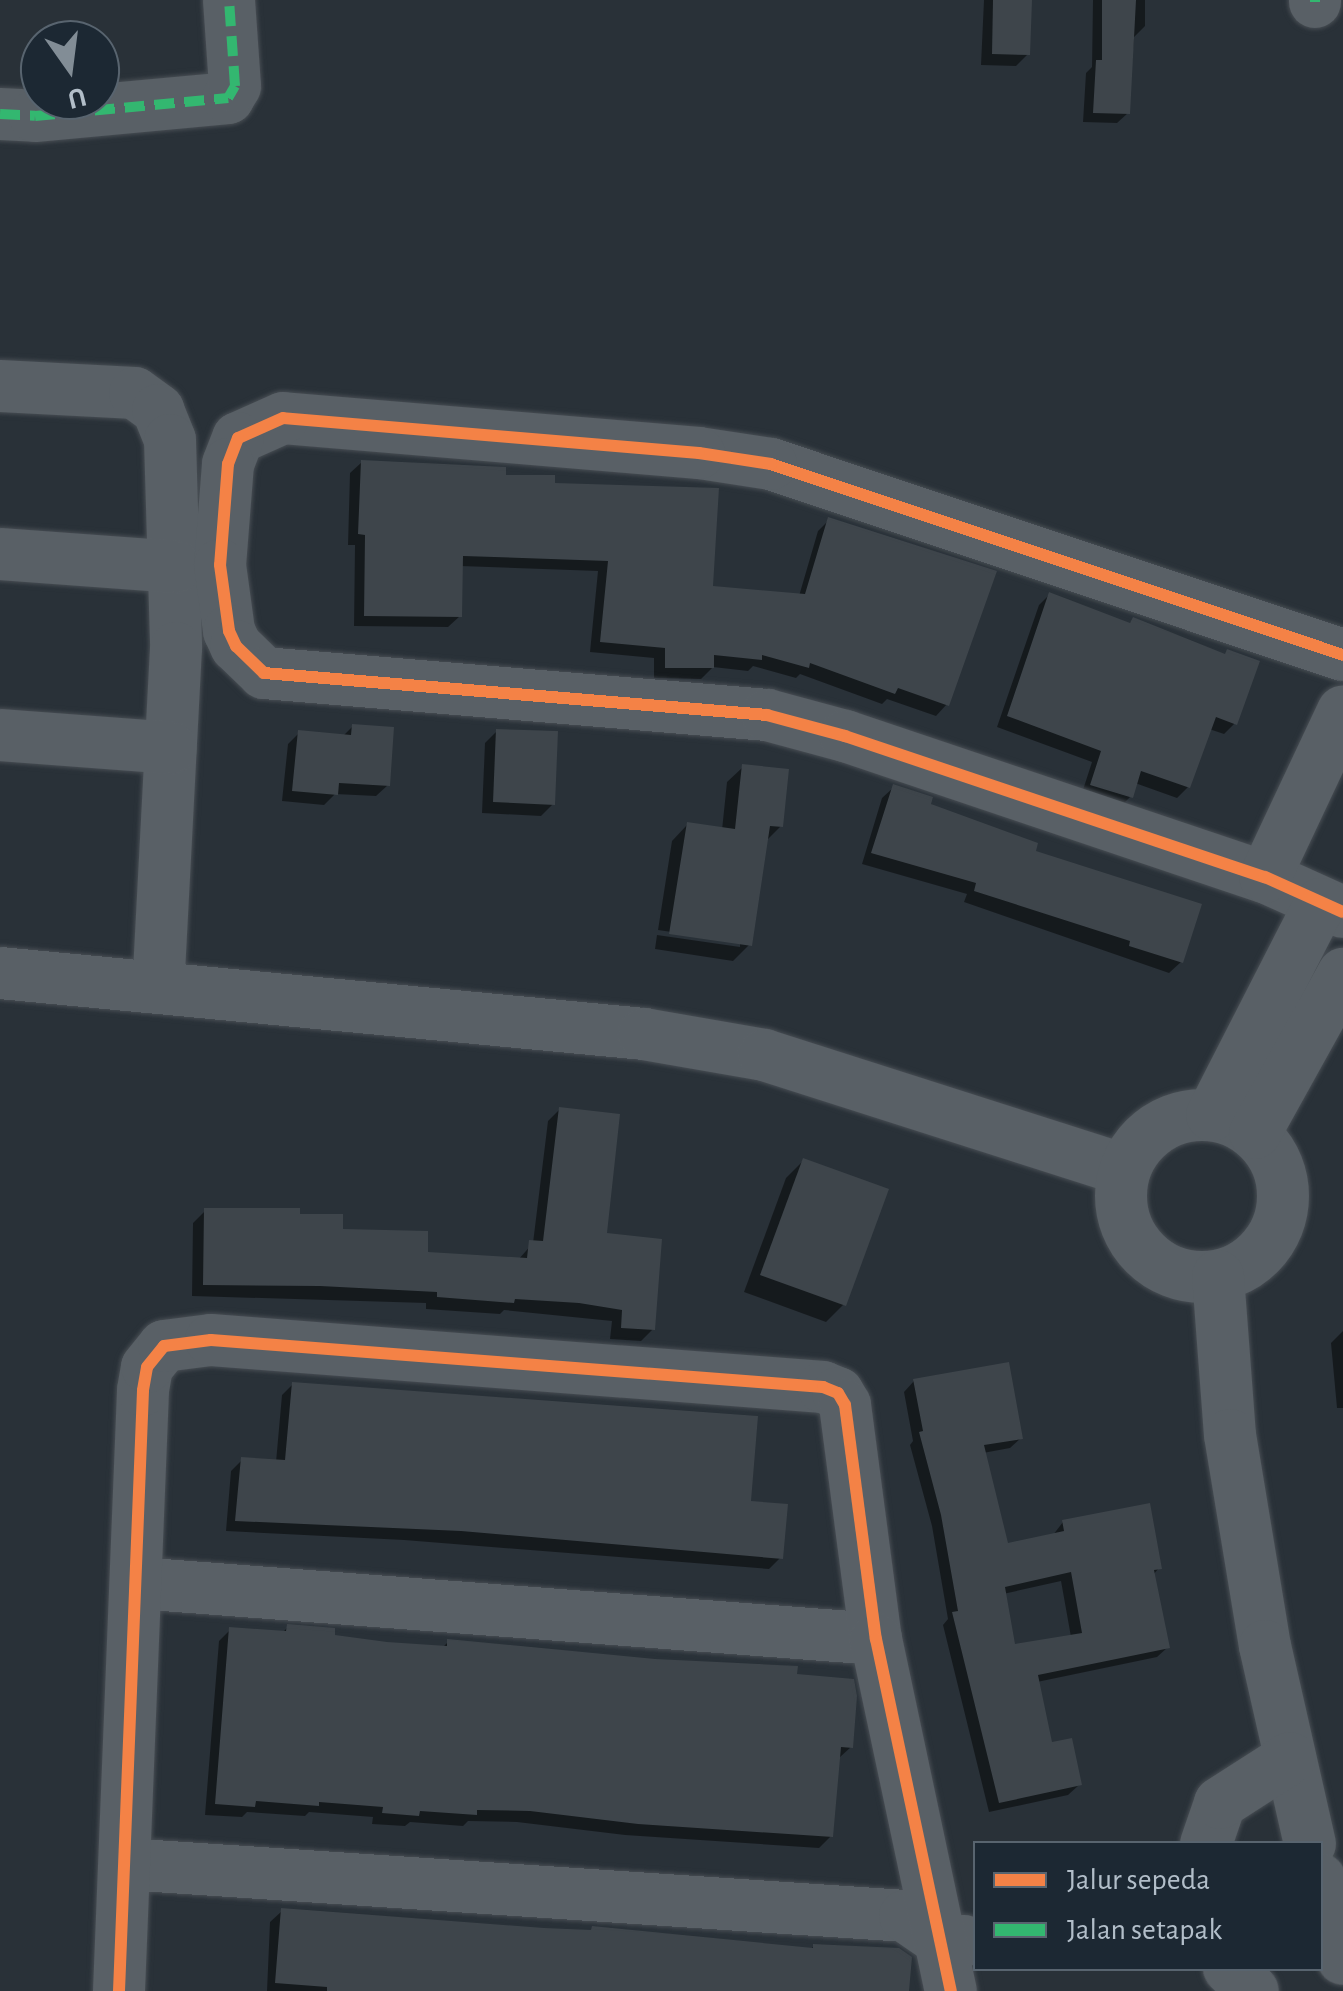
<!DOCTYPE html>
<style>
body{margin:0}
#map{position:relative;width:1343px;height:1991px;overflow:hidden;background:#293138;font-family:"Alegreya Sans",sans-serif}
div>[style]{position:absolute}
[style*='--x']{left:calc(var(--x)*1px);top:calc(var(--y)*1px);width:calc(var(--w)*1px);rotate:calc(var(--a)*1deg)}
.shadow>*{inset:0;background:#0007}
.building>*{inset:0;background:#3e454b}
.roads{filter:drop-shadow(0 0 2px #474d53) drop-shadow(0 0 2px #474d53)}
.minor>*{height:52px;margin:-26px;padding:0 26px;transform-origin:26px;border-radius:26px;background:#596066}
.minor>.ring{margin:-26px;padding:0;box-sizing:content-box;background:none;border:52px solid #596066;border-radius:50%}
.quiet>*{height:10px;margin-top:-5px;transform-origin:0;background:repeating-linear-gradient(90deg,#33b770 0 20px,transparent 0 30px)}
.cycleway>*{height:12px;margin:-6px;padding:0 6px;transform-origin:6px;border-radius:6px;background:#f48246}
span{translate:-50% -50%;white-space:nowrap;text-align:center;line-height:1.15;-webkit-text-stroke:10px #1c2833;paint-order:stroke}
.legend{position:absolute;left:973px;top:1841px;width:350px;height:130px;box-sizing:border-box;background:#1c2833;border:2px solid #58646f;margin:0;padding:12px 18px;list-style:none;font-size:30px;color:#b2bec9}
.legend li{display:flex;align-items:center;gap:20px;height:50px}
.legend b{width:50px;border:2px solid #58646f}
.north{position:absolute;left:20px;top:20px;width:100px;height:100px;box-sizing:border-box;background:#1c2833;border:2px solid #58646f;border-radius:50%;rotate:166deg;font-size:28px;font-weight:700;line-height:40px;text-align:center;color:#b2bec9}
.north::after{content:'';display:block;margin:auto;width:35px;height:45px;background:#828d96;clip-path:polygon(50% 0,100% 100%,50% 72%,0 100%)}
</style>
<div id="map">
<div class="shadow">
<i style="clip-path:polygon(984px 0,1030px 0,1028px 54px,1016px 66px,981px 65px)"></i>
<i style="clip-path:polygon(1093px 0,1145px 0,1145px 26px,1134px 37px,1128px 113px,1117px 123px,1083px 122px,1086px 73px,1092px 67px)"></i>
<i style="clip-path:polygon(362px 462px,553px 485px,710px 588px,799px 596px,818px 531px,829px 520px,947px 704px,936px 716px,887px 699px,882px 704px,800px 674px,796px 678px,753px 666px,748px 671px,713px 667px,701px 679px,654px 678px,654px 658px,590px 652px,598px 571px,460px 566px,460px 616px,448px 627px,354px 626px,355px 545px,348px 545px,350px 473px)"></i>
<i style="clip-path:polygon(1050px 594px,1128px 625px,1133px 620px,1235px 723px,1224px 734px,1209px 729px,1188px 787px,1177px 798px,1135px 783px,1130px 797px,1119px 808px,1081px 796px,1092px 762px,997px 727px,1039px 605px)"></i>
<i style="clip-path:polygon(353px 726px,388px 785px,376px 796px,335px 794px,324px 805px,282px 801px,288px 744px,299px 733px,342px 737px)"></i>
<i style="clip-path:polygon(497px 731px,553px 804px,541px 816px,482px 813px,485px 743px)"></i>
<i style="clip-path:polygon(743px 767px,781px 826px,765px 842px,749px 945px,733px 961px,655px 949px,657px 935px,740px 947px,740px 942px,658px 930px,672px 841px,687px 825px,722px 830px,727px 782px)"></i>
<i style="clip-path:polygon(894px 787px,1032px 852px,1181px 962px,1169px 973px,964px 902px,967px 894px,862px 864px,882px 798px)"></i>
<i style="clip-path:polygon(560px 1109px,604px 1235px,653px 1329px,641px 1341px,610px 1339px,612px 1321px,504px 1310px,500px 1314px,426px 1309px,426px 1303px,192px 1296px,193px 1223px,205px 1211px,297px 1217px,425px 1254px,518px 1260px,533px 1243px,548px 1121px)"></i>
<i style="clip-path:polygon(804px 1160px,844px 1304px,826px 1322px,744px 1292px,786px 1178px)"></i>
<i style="clip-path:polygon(1343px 1331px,1343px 1408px,1337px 1408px,1331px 1343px)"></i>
<i style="clip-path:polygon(evenodd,914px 1381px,1021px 1438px,1010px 1448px,983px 1453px,1006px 1546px,1053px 1535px,1063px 1522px,1159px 1568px,1153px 1575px,1168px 1647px,1157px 1657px,1037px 1682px,1050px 1745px,1079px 1785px,1068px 1795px,989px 1812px,943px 1625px,948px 1619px,932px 1526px,910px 1445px,913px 1441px,904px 1392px,914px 1381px,1061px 1581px,1071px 1637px,1013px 1646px,1003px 1594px,1061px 1581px)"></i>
<i style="clip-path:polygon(293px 1384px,749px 1503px,780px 1558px,769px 1569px,404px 1540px,226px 1531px,231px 1471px,242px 1460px,276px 1462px,282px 1395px)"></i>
<i style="clip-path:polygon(288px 1627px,332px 1638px,442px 1648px,448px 1642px,794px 1676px,851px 1747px,839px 1758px,831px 1836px,819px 1848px,625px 1835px,517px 1822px,468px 1821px,463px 1826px,410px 1822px,405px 1826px,372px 1824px,373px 1817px,309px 1812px,305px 1816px,247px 1812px,242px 1817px,205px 1815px,219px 1641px,230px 1630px,281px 1634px)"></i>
<i style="clip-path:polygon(282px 1911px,810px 1950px,814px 1946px,907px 1991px,267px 1991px,270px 1922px)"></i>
</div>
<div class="building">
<i style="clip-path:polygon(993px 0,1032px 0,1030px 55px,992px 54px)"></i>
<i style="clip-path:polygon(1102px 0,1136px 0,1130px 114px,1093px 113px,1096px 60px,1102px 60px)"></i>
<i style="clip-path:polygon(361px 460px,506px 467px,506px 475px,555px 475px,555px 483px,719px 488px,713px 586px,805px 594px,828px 517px,997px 571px,949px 706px,898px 688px,895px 694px,810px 663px,809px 668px,762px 655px,762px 660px,714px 655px,714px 668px,665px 668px,665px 648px,600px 642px,608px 561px,463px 556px,462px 617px,364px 616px,365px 535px,358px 534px)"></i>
<i style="clip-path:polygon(1049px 592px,1130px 623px,1133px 617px,1225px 654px,1227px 649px,1260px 661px,1237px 725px,1216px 717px,1190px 788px,1141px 771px,1133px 798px,1090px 785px,1101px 751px,1007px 716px)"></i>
<i style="clip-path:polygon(352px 724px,394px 727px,390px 786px,339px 783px,338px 795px,292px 791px,298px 730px,351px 735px)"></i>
<i style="clip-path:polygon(496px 729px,558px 731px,555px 805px,493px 802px)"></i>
<i style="clip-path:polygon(742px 764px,789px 769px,783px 827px,770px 826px,752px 946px,669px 934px,687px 822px,735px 829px)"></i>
<i style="clip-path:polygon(893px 784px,933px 797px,931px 804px,1038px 843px,1036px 851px,1202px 904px,1183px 963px,1129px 946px,1130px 941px,974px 891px,976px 883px,871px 853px)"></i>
<i style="clip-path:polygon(559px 1107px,620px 1114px,607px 1233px,662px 1239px,655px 1330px,621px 1328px,622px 1310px,579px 1303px,515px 1299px,514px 1303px,437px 1297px,437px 1292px,320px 1286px,203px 1285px,204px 1208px,300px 1208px,300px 1214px,343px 1214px,343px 1229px,428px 1231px,428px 1252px,527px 1258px,529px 1240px,543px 1241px)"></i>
<i style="clip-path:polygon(803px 1158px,889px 1189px,846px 1306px,760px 1275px)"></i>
<i style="clip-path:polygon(evenodd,1009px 1362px,1023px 1439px,984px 1445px,1008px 1543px,1064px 1531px,1062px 1520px,1150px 1503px,1162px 1569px,1154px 1570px,1170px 1648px,1038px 1675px,1052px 1742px,1072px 1738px,1082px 1785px,999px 1803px,952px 1612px,958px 1611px,941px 1515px,919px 1432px,923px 1431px,913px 1379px,1009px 1362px,1071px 1572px,1082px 1633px,1015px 1644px,1005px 1587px,1071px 1572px)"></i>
<i style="clip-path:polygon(292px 1382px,758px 1416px,751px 1501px,788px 1504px,783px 1559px,461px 1531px,235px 1521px,241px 1457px,285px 1460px)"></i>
<i style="clip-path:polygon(287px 1624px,335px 1628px,335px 1635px,387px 1642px,447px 1646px,447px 1639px,655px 1659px,798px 1666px,797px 1674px,854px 1679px,857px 1696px,853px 1748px,841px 1747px,833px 1837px,638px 1824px,530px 1811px,477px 1810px,477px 1815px,420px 1811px,419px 1816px,382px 1813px,383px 1807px,319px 1802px,319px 1806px,256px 1801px,255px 1807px,215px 1804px,229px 1627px,286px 1631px)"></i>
<i style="clip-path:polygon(281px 1908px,544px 1928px,591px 1930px,592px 1926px,813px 1948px,813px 1944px,899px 1948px,912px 1957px,909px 1991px,327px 1991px,327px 1987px,275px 1983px)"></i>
</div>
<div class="roads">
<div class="minor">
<i style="--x:1315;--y:2;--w:2;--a:-90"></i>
<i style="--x:0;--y:114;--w:35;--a:3"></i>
<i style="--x:35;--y:116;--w:194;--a:-5.3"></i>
<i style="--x:228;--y:98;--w:14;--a:-60"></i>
<i style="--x:235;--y:86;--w:86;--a:-94"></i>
<i style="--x:0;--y:386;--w:135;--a:3"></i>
<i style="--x:135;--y:393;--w:29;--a:36"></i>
<i style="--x:158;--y:410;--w:32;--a:68"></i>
<i style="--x:170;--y:440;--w:208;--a:88.3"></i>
<i style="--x:176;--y:648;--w:338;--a:93"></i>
<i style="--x:0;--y:554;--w:176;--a:4.2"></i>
<i style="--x:1343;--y:655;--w:603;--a:-161.54"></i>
<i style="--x:771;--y:464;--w:73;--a:-171.3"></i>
<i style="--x:699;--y:453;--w:417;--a:-175.2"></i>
<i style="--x:283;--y:418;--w:49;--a:156"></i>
<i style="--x:238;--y:438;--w:28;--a:111"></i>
<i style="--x:228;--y:464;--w:101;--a:94.5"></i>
<i style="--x:220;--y:565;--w:67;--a:82.2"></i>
<i style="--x:229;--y:631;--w:17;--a:65"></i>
<i style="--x:236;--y:646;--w:39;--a:44"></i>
<i style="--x:264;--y:673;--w:505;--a:4.77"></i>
<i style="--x:767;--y:715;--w:81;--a:15.1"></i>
<i style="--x:845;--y:736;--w:443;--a:18.6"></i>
<i style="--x:1265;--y:877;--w:85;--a:24.2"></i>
<i style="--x:0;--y:735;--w:171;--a:4.3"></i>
<i style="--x:1265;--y:877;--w:183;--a:-64.8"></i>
<i style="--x:0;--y:973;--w:647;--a:5.41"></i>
<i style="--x:644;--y:1034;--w:122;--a:9.9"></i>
<i style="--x:764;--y:1055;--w:378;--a:17.7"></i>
<i class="ring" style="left:1121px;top:1115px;width:110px;height:110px"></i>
<i style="--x:1212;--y:1115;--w:237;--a:-62.9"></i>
<i style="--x:1255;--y:1133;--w:182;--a:-61"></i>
<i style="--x:1218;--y:1276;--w:159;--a:85.7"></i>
<i style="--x:1230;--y:1435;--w:214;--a:80.6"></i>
<i style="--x:1265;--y:1646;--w:203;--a:77.2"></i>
<i style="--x:137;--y:1583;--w:741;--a:4.33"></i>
<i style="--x:1206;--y:1844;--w:43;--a:-71.1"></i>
<i style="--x:1220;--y:1803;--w:83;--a:-32.7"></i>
<i style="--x:125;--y:1864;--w:782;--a:3.81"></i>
<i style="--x:905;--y:1916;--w:46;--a:34.4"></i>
<i style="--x:943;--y:1942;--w:21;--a:-3"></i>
<i style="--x:1320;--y:1879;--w:83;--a:74"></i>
<i style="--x:1229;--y:1968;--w:33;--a:44"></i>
<i style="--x:119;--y:1991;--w:601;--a:-87.71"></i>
<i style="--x:143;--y:1390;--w:23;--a:-80"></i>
<i style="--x:147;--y:1367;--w:27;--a:-51"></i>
<i style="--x:164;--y:1346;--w:47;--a:-7.3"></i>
<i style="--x:211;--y:1340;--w:614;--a:4.39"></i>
<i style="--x:823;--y:1387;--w:16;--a:22"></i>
<i style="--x:838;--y:1393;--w:14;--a:60"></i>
<i style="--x:845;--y:1405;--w:236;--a:82.5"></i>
<i style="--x:876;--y:1639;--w:360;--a:78"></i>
</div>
</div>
<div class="quiet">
<i style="--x:1315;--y:2;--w:2;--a:-90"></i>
<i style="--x:0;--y:114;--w:35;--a:3"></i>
<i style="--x:35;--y:116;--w:194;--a:-5.3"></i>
<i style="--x:228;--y:98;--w:14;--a:-60"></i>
<i style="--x:235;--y:86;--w:86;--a:-94"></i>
</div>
<div class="cycleway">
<i style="--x:1343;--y:655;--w:603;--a:-161.54"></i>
<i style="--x:771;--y:464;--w:73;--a:-171.3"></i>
<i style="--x:699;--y:453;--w:417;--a:-175.2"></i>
<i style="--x:283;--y:418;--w:49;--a:156"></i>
<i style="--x:238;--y:438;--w:28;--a:111"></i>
<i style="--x:228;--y:464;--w:101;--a:94.5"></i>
<i style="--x:220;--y:565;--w:67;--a:82.2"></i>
<i style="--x:229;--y:631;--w:17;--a:65"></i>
<i style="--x:236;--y:646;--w:39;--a:44"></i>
<i style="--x:264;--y:673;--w:505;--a:4.77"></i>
<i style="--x:767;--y:715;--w:81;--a:15.1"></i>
<i style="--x:845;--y:736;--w:443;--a:18.6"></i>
<i style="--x:1265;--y:877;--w:85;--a:24.2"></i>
<i style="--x:119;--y:1991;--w:601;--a:-87.71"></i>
<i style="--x:143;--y:1390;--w:23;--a:-80"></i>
<i style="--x:147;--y:1367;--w:27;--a:-51"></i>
<i style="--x:164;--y:1346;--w:47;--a:-7.3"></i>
<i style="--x:211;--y:1340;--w:614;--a:4.39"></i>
<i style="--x:823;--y:1387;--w:16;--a:22"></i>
<i style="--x:838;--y:1393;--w:14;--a:60"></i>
<i style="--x:845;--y:1405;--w:236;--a:82.5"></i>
<i style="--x:876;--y:1639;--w:360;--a:78"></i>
</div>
<ul class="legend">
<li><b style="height:12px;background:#f48246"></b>Jalur sepeda</li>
<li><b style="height:12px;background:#33b770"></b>Jalan setapak</li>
</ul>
<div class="north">U</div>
</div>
